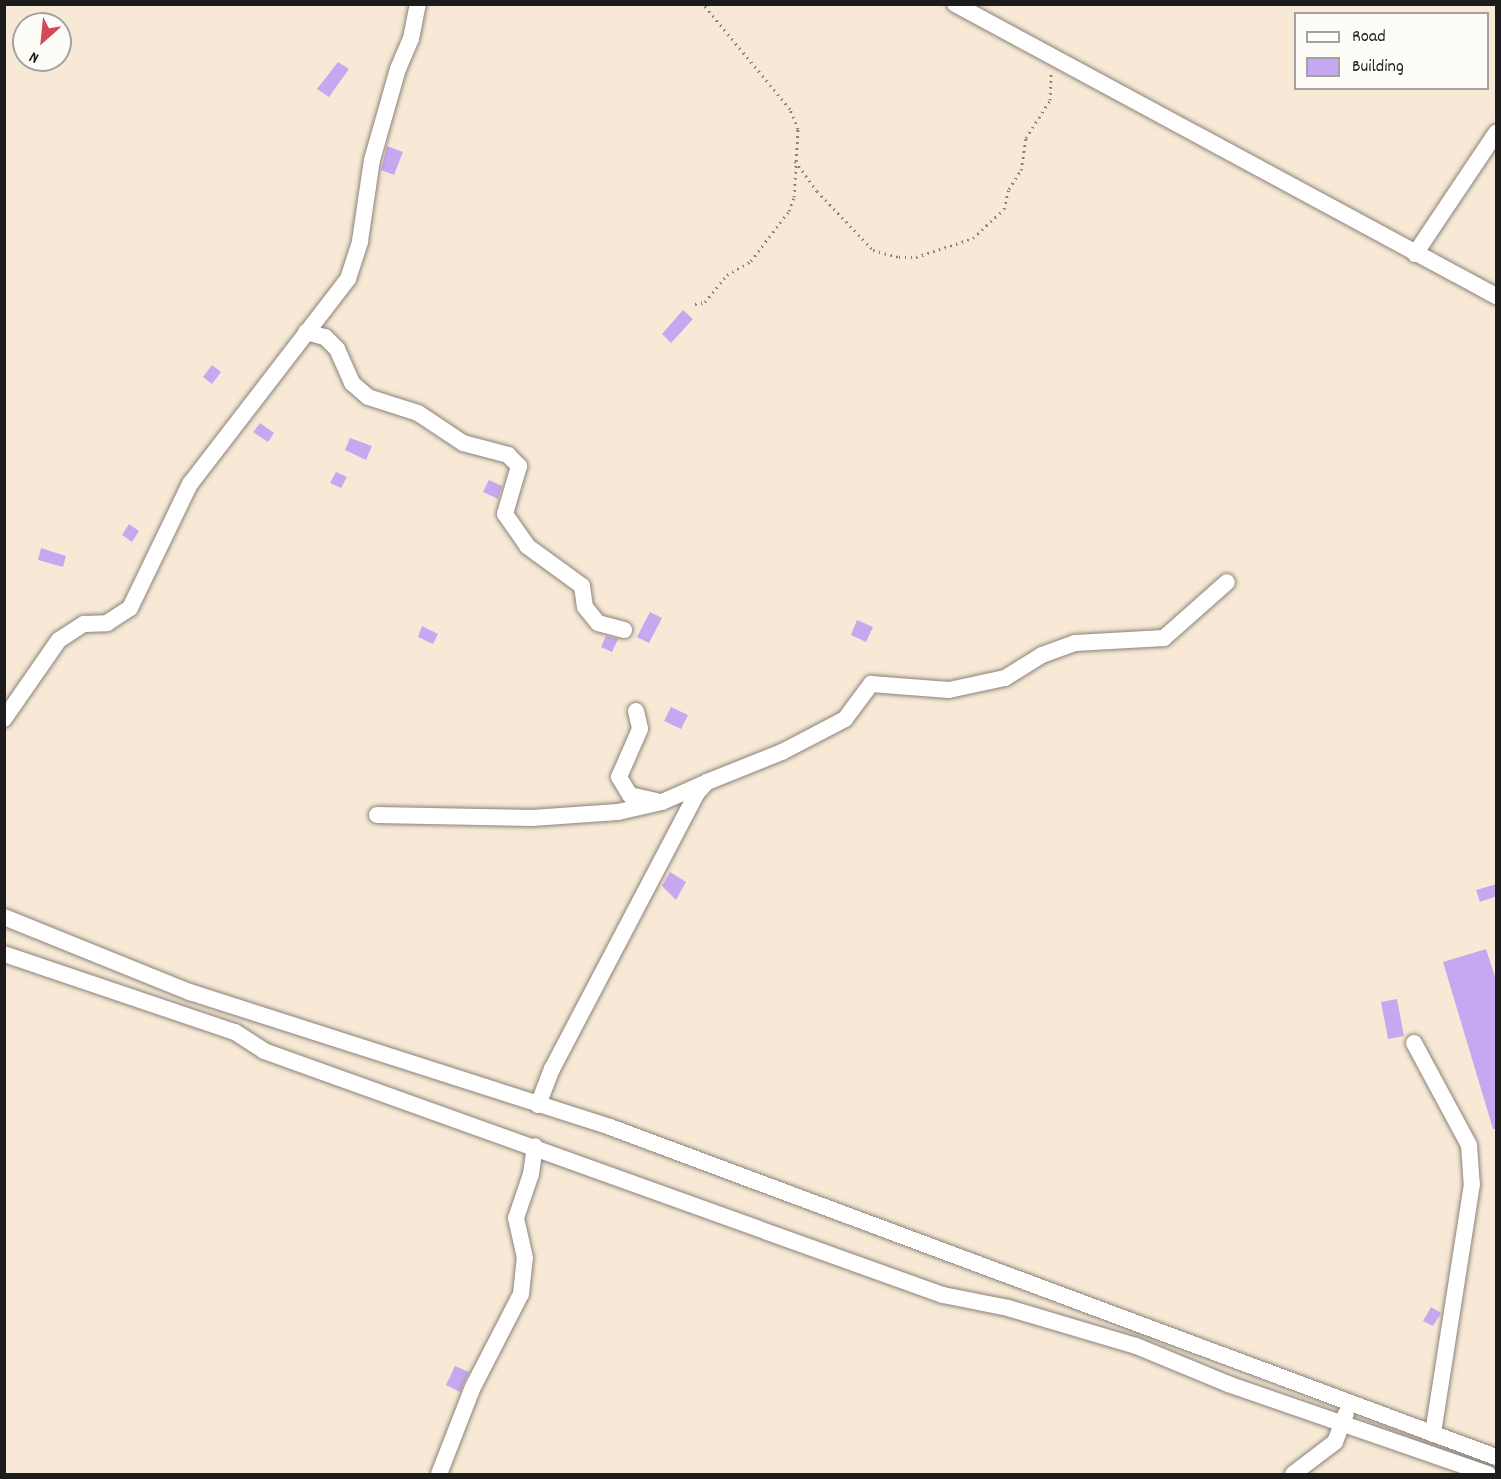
<!DOCTYPE html>
<style>
body{margin:0}
#map{position:relative;width:1501px;height:1479px;overflow:hidden;background:#f8e9d6;font-family:Dekko,sans-serif}
div>[style]{position:absolute}
[style*='--x']{left:calc(var(--x)*1px);top:calc(var(--y)*1px);width:calc(var(--w)*1px);rotate:calc(var(--a)*1deg)}
.building>*{inset:0;background:#c8a7f1}
.path>*{height:3px;margin-top:-1.5px;transform-origin:0;background:repeating-linear-gradient(90deg,#8a8279 0 1.5px,transparent 0 6px)}
.roads{filter:drop-shadow(0 0 2px #8a8279) drop-shadow(0 0 2px #8a8279)}
.minor>*{height:16px;margin:-8px;padding:0 8px;transform-origin:8px;border-radius:8px;background:#fff}
span{translate:-50% -50%;white-space:nowrap;text-align:center;line-height:1.15;-webkit-text-stroke:4.5px #fdfcf7;paint-order:stroke}
.frame{position:absolute;inset:0;border:6px solid #1c1c1c;pointer-events:none}
.legend{position:absolute;left:1294px;top:12px;width:195px;height:78px;box-sizing:border-box;background:#fdfcf7;border:2px solid #a3a29f;margin:0;padding:8px 10px;list-style:none;font-size:18px;color:#1c1c1c}
.legend li{display:flex;align-items:center;gap:12px;height:30px}
.legend b{width:30px;border:2px solid #a3a29f}
.north{position:absolute;left:12px;top:12px;width:60px;height:60px;box-sizing:border-box;background:#fdfcf7;border:2px solid #a3a29f;border-radius:50%;rotate:207deg;font-size:16px;font-weight:700;line-height:24px;text-align:center;color:#1c1c1c}
.north::after{content:'';display:block;margin:auto;width:21px;height:27px;background:#d1495b;clip-path:polygon(50% 0,100% 100%,50% 72%,0 100%)}
</style>
<div id="map">
<div class="building">
<i style="clip-path:polygon(338px 62px,349px 69px,329px 97px,317px 89px)"></i>
<i style="clip-path:polygon(387px 146px,403px 152px,394px 175px,381px 170px)"></i>
<i style="clip-path:polygon(683px 310px,693px 319px,671px 343px,662px 334px)"></i>
<i style="clip-path:polygon(212px 365px,221px 372px,212px 384px,203px 377px)"></i>
<i style="clip-path:polygon(260px 423px,274px 433px,268px 442px,253px 432px)"></i>
<i style="clip-path:polygon(350px 438px,372px 446px,366px 460px,345px 450px)"></i>
<i style="clip-path:polygon(336px 472px,347px 477px,341px 488px,330px 483px)"></i>
<i style="clip-path:polygon(489px 480px,502px 486px,498px 499px,483px 492px)"></i>
<i style="clip-path:polygon(129px 524px,139px 531px,132px 542px,122px 535px)"></i>
<i style="clip-path:polygon(41px 548px,66px 556px,63px 567px,38px 560px)"></i>
<i style="clip-path:polygon(650px 612px,662px 618px,649px 643px,637px 637px)"></i>
<i style="clip-path:polygon(857px 620px,873px 627px,866px 642px,851px 635px)"></i>
<i style="clip-path:polygon(422px 626px,438px 634px,433px 644px,418px 637px)"></i>
<i style="clip-path:polygon(606px 636px,618px 639px,612px 652px,601px 647px)"></i>
<i style="clip-path:polygon(671px 707px,688px 715px,681px 729px,664px 721px)"></i>
<i style="clip-path:polygon(670px 872px,686px 882px,676px 900px,662px 886px)"></i>
<i style="clip-path:polygon(1497px 884px,1497px 896px,1480px 902px,1476px 890px)"></i>
<i style="clip-path:polygon(1486px 949px,1497px 983px,1497px 1129px,1493px 1129px,1443px 962px)"></i>
<i style="clip-path:polygon(1397px 999px,1404px 1036px,1388px 1039px,1381px 1002px)"></i>
<i style="clip-path:polygon(1431px 1307px,1441px 1313px,1433px 1326px,1423px 1321px)"></i>
<i style="clip-path:polygon(455px 1366px,469px 1372px,460px 1392px,446px 1385px)"></i>
</div>
<div class="path">
<i style="--x:795;--y:161;--w:37;--a:54"></i>
<i style="--x:817;--y:191;--w:81;--a:46.5"></i>
<i style="--x:873;--y:250;--w:27;--a:15"></i>
<i style="--x:899;--y:257;--w:17;--a:0"></i>
<i style="--x:916;--y:257;--w:60;--a:-18.4"></i>
<i style="--x:973;--y:238;--w:42;--a:-43.1"></i>
<i style="--x:1004;--y:209;--w:21;--a:-76"></i>
<i style="--x:1009;--y:189;--w:22;--a:-58"></i>
<i style="--x:1021;--y:170;--w:32;--a:-81"></i>
<i style="--x:1026;--y:138;--w:45;--a:-57.7"></i>
<i style="--x:1050;--y:100;--w:28;--a:-88"></i>
<i style="--x:695;--y:304;--w:10;--a:-11"></i>
<i style="--x:705;--y:302;--w:35;--a:-51"></i>
<i style="--x:727;--y:275;--w:28;--a:-30"></i>
<i style="--x:751;--y:261;--w:63;--a:-52.8"></i>
<i style="--x:789;--y:211;--w:15;--a:-70"></i>
<i style="--x:794;--y:197;--w:68;--a:-86.6"></i>
<i style="--x:798;--y:129;--w:22;--a:-112"></i>
<i style="--x:790;--y:109;--w:136;--a:-129.6"></i>
</div>
<div class="roads">
<div class="minor">
<i style="--x:955;--y:4;--w:615;--a:28.36"></i>
<i style="--x:1415;--y:254;--w:146;--a:-56.2"></i>
<i style="--x:306;--y:332;--w:20;--a:15"></i>
<i style="--x:325;--y:337;--w:17;--a:45"></i>
<i style="--x:337;--y:349;--w:37;--a:66"></i>
<i style="--x:352;--y:383;--w:21;--a:41"></i>
<i style="--x:368;--y:397;--w:52;--a:17.7"></i>
<i style="--x:418;--y:413;--w:54;--a:33.7"></i>
<i style="--x:463;--y:443;--w:47;--a:14.9"></i>
<i style="--x:508;--y:455;--w:16;--a:45"></i>
<i style="--x:519;--y:466;--w:50;--a:106.3"></i>
<i style="--x:505;--y:514;--w:39;--a:55"></i>
<i style="--x:527;--y:546;--w:68;--a:36"></i>
<i style="--x:582;--y:586;--w:21;--a:82"></i>
<i style="--x:585;--y:607;--w:21;--a:51"></i>
<i style="--x:598;--y:623;--w:27;--a:15"></i>
<i style="--x:636;--y:711;--w:18;--a:77"></i>
<i style="--x:640;--y:729;--w:52;--a:113.6"></i>
<i style="--x:619;--y:777;--w:21;--a:59"></i>
<i style="--x:630;--y:795;--w:27;--a:13"></i>
<i style="--x:4;--y:719;--w:96;--a:-55.2"></i>
<i style="--x:59;--y:640;--w:30;--a:-33"></i>
<i style="--x:84;--y:624;--w:23;--a:-2"></i>
<i style="--x:107;--y:623;--w:27;--a:-33"></i>
<i style="--x:130;--y:608;--w:138;--a:-64.2"></i>
<i style="--x:190;--y:484;--w:259;--a:-52.4"></i>
<i style="--x:348;--y:279;--w:40;--a:-72"></i>
<i style="--x:360;--y:241;--w:82;--a:-81.6"></i>
<i style="--x:372;--y:160;--w:95;--a:-74.1"></i>
<i style="--x:398;--y:69;--w:33;--a:-67"></i>
<i style="--x:411;--y:39;--w:36;--a:-79"></i>
<i style="--x:377;--y:815;--w:155;--a:1.1"></i>
<i style="--x:532;--y:818;--w:86;--a:-4"></i>
<i style="--x:618;--y:812;--w:45;--a:-12.8"></i>
<i style="--x:662;--y:802;--w:45;--a:-23.7"></i>
<i style="--x:4;--y:917;--w:201;--a:22"></i>
<i style="--x:190;--y:992;--w:441;--a:17.8"></i>
<i style="--x:610;--y:1127;--w:945;--a:20.43"></i>
<i style="--x:4;--y:954;--w:244;--a:18.7"></i>
<i style="--x:235;--y:1032;--w:35;--a:33"></i>
<i style="--x:264;--y:1051;--w:722;--a:19.77"></i>
<i style="--x:943;--y:1295;--w:66;--a:11.3"></i>
<i style="--x:1008;--y:1308;--w:134;--a:16.5"></i>
<i style="--x:1136;--y:1346;--w:100;--a:22.4"></i>
<i style="--x:1228;--y:1384;--w:275;--a:19.1"></i>
<i style="--x:1414;--y:1043;--w:116;--a:61.7"></i>
<i style="--x:1469;--y:1145;--w:39;--a:86"></i>
<i style="--x:1472;--y:1184;--w:253;--a:98.9"></i>
<i style="--x:538;--y:1105;--w:39;--a:-69"></i>
<i style="--x:552;--y:1069;--w:312;--a:-62.3"></i>
<i style="--x:697;--y:793;--w:15;--a:-48"></i>
<i style="--x:707;--y:782;--w:81;--a:-21.8"></i>
<i style="--x:782;--y:752;--w:71;--a:-27.6"></i>
<i style="--x:845;--y:719;--w:44;--a:-53.4"></i>
<i style="--x:871;--y:684;--w:78;--a:4.4"></i>
<i style="--x:949;--y:690;--w:57;--a:-12.1"></i>
<i style="--x:1005;--y:678;--w:44;--a:-31.9"></i>
<i style="--x:1042;--y:655;--w:35;--a:-20"></i>
<i style="--x:1075;--y:643;--w:89;--a:-3.2"></i>
<i style="--x:1164;--y:638;--w:84;--a:-41.6"></i>
<i style="--x:439;--y:1474;--w:93;--a:-68.7"></i>
<i style="--x:473;--y:1387;--w:105;--a:-62.7"></i>
<i style="--x:521;--y:1294;--w:36;--a:-84"></i>
<i style="--x:525;--y:1258;--w:41;--a:-102.7"></i>
<i style="--x:516;--y:1218;--w:46;--a:-71.2"></i>
<i style="--x:531;--y:1174;--w:28;--a:-82"></i>
<i style="--x:1293;--y:1474;--w:53;--a:-37.3"></i>
<i style="--x:1335;--y:1442;--w:30;--a:-69"></i>
</div>
</div>
<div class="frame"></div>
<ul class="legend">
<li><b style="height:8px;background:#fff"></b>Road</li>
<li><b style="height:16px;background:#c8a7f1"></b>Building</li>
</ul>
<div class="north">N</div>
</div>
